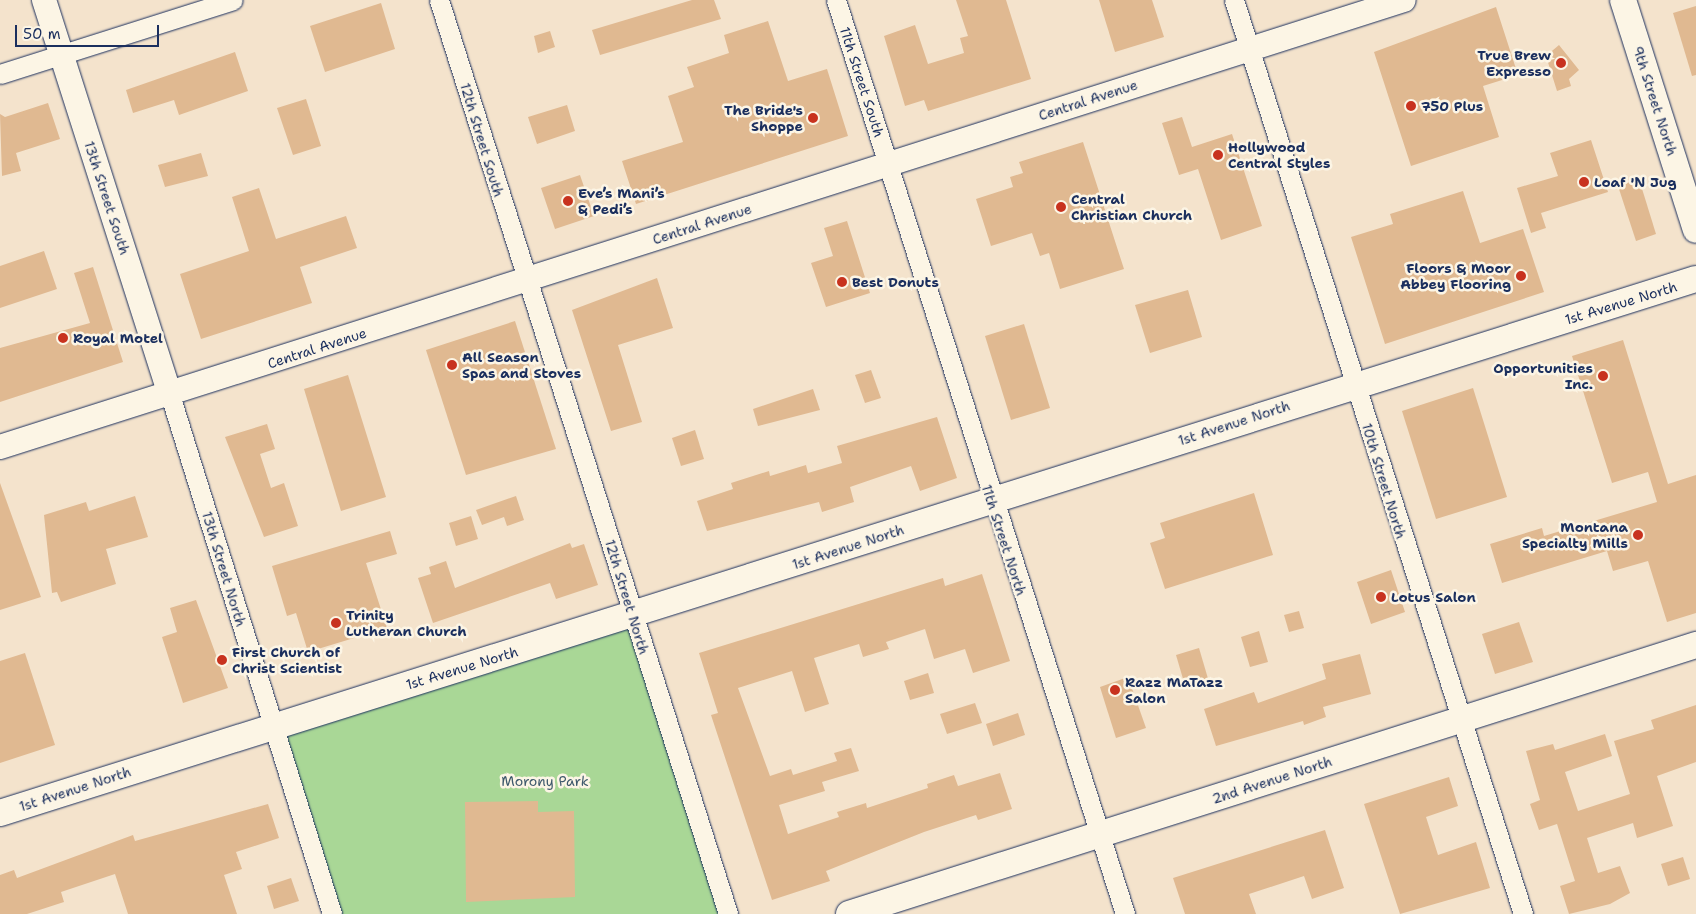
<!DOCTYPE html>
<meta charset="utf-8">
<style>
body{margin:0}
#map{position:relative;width:1696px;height:914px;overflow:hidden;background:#f4e3cc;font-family:"Shantell Sans",sans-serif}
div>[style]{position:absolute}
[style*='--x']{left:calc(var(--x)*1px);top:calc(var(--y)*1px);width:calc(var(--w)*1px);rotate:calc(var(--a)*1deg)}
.green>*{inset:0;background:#a9d796}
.building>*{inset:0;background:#e0b991}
.roads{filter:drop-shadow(0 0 1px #1b2f5e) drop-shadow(0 0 1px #1b2f5e)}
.minor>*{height:19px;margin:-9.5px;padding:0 9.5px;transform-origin:9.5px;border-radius:9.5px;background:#fcf5e5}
.tertiary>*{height:24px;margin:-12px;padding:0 12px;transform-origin:12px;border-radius:12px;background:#fcf5e5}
.secondary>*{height:26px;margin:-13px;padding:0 13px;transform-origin:13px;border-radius:13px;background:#fcf5e5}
.dots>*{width:14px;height:14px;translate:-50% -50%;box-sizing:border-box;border:2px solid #fcf5e5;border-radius:50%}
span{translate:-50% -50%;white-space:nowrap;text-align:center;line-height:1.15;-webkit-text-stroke:5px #fcf5e5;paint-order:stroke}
.poi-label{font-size:14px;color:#1b2f5e;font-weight:700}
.right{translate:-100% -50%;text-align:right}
.left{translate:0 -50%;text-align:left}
.street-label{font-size:14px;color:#1b2f5e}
.park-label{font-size:14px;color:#3e596c}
.scale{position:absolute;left:15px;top:25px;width:144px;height:22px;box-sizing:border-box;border:2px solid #1b2f5e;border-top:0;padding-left:6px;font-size:15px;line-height:18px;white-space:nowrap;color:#1b2f5e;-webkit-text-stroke:4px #fcf5e5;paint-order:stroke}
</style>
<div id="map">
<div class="green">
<i style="clip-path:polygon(634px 617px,729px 914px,333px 914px,273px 725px)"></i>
</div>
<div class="building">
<i style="clip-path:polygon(692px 0,714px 0,721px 19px,600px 55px,592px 30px)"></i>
<i style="clip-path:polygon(956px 0,1006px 0,1031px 79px,928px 111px,924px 100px,905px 106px,884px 36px,915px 25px,928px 64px,964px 53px,960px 38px,968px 36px)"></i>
<i style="clip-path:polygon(1099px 0,1152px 0,1164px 37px,1115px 52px)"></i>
<i style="clip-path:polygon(381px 3px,395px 49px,325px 72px,310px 26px)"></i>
<i style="clip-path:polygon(1696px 6px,1696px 75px,1692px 76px,1673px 13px)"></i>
<i style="clip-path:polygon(1496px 7px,1518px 75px,1483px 86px,1499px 137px,1411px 166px,1374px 52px)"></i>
<i style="clip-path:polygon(768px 21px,788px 81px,827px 69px,848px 136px,636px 204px,622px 161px,683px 142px,668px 96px,694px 87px,687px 67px,729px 53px,724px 35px)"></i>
<i style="clip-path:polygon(550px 31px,555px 47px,538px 53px,534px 36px)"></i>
<i style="clip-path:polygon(1559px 45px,1579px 70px,1569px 79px,1571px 86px,1557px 91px,1546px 56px)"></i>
<i style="clip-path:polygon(235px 52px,248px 91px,179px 115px,174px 100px,133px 113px,126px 90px)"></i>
<i style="clip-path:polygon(306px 99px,321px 146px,293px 155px,277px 108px)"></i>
<i style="clip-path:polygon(48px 103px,60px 139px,16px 153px,21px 171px,2px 176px,0 114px,5px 117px)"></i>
<i style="clip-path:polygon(567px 105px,575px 131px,537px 144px,528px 117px)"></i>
<i style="clip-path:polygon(1182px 117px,1192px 147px,1232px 134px,1262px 226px,1221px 240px,1198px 169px,1179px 175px,1162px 123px)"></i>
<i style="clip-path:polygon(1591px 140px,1608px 192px,1541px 213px,1546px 228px,1531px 233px,1517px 188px,1558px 176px,1550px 153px)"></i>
<i style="clip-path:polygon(1083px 142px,1124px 269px,1060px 289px,1049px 253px,1040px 256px,1032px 233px,991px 246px,976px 199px,1013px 187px,1010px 177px,1023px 173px,1019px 162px)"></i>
<i style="clip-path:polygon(201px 153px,208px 176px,165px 187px,158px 165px)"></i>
<i style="clip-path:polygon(580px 175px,594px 216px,555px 229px,541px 188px)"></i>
<i style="clip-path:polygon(1639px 179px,1656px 234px,1636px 241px,1618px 186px)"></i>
<i style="clip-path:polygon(259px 188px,276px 239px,346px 216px,357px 248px,300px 267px,312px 303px,201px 339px,180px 274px,249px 251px,232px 197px)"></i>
<i style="clip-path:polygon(1463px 191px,1480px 243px,1523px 229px,1544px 292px,1385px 344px,1351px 237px,1393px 224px,1390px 214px)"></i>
<i style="clip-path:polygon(847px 221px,870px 293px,826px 307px,811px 263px,833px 256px,824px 228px)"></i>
<i style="clip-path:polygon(44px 251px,57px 289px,0 308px,0 266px)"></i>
<i style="clip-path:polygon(93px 267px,123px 362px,0 402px,0 348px,90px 323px,74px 273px)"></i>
<i style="clip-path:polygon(657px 278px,673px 328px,618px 345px,642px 422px,611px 431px,572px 310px)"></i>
<i style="clip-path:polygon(1188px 290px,1202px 337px,1150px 353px,1135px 305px)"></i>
<i style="clip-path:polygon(515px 321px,556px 449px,466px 475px,426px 350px)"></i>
<i style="clip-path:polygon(1024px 324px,1050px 408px,1011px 420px,985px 336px)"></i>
<i style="clip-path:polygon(1623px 340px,1668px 484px,1696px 475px,1696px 613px,1667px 622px,1648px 561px,1613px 571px,1607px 551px,1502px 583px,1490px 544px,1542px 528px,1544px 536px,1657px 502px,1648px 472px,1612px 483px,1572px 356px)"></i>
<i style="clip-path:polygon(871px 370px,881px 398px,865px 403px,855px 375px)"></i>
<i style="clip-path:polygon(348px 375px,386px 497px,341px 511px,304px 389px)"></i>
<i style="clip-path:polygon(1473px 388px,1507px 497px,1436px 519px,1402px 411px)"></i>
<i style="clip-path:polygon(813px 389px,820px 410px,758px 426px,753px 409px)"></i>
<i style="clip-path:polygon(937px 417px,957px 478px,920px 491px,911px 466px,850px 487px,854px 502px,822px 512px,819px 502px,707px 531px,697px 501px,733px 489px,731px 483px,769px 471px,770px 476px,806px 465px,808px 473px,842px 463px,837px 446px)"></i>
<i style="clip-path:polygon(267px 424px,275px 449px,260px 454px,271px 488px,284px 483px,298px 526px,264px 537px,225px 437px)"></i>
<i style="clip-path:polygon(695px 430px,704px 459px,681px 466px,672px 438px)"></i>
<i style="clip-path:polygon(0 483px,41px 597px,0 610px)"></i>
<i style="clip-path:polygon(1254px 493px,1273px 555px,1165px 589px,1150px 543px,1165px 538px,1160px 523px)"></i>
<i style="clip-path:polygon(135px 496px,148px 537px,106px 549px,116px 584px,61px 602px,57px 592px,52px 593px,44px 515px,86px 502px,89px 511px)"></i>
<i style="clip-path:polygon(516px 496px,524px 520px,507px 526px,504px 517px,482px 525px,476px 510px)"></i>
<i style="clip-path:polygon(471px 516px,478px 539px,456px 546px,449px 523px)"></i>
<i style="clip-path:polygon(390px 531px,397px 554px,366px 563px,387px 628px,308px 652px,296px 613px,287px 616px,272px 566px)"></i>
<i style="clip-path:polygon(570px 543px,572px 548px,584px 544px,598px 585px,556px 599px,550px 583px,433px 623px,418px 578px,431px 574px,429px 567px,446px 561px,455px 588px)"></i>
<i style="clip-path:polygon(1391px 570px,1405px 612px,1371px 624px,1357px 582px)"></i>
<i style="clip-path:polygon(982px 574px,1010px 661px,973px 673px,965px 649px,934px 659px,925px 629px,886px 642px,889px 649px,863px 657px,859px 644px,814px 658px,829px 704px,805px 712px,792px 671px,738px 688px,770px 776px,791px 769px,793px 775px,837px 761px,834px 753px,851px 748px,859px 771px,822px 782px,825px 791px,779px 805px,788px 834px,839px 817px,837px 812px,866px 803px,867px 808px,928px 788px,927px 784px,954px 775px,958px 786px,1000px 773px,1012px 809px,978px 820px,976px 815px,924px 832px,826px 871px,830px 881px,772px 900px,711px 715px,718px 713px,699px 653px,943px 578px,945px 586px)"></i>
<i style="clip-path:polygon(196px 600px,228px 688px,183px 703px,162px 637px,177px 632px,170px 608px)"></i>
<i style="clip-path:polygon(1299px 611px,1304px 628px,1289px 632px,1284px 615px)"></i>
<i style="clip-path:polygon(1519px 622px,1533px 662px,1495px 674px,1482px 634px)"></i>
<i style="clip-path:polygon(1259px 631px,1268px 662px,1250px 667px,1241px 637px)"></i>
<i style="clip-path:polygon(1199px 648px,1209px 682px,1186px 689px,1176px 655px)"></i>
<i style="clip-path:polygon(25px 653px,55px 745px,0 763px,0 661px)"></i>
<i style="clip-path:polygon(1360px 654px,1371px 694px,1323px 707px,1326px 717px,1304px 725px,1303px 721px,1216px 746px,1204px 709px,1254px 692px,1258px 703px,1326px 679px,1322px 664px)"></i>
<i style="clip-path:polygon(928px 673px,934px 693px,910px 700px,904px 681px)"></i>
<i style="clip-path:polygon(1128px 677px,1146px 728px,1116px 738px,1100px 687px)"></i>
<i style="clip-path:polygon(975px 703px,982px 723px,947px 734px,940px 714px)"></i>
<i style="clip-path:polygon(1696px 705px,1696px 762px,1657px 776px,1673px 826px,1637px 838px,1633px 823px,1587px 838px,1598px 873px,1620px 866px,1630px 893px,1610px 904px,1569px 914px,1560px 886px,1575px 881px,1557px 824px,1539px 830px,1530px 804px,1540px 800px,1526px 751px,1553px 744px,1555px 750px,1605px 734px,1612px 756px,1565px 772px,1578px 811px,1630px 794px,1614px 741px,1654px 729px,1651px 720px)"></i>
<i style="clip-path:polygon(1018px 713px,1025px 735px,993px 746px,986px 724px)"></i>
<i style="clip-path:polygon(1449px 777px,1458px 806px,1426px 817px,1438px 855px,1476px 842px,1490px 888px,1400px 914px,1364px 804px)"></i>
<i style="clip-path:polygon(538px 801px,538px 812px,574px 811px,575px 897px,466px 902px,465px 802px)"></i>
<i style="clip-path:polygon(268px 804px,279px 838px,236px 852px,242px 869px,224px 875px,237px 914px,128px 914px,115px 874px,61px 892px,64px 902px,27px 914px,0 914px,0 875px,14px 870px,17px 878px,133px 835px,135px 841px)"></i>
<i style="clip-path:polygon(1325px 830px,1344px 888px,1312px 899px,1304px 876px,1249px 894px,1256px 914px,1185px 914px,1173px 878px)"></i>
<i style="clip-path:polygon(1683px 857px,1690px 879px,1668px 886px,1661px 864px)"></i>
<i style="clip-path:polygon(291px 878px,299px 901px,274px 909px,267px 886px)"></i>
</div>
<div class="roads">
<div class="minor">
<i style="--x:439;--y:0;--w:959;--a:72.45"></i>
<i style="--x:836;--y:0;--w:959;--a:72.45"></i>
<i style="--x:1234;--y:0;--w:959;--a:72.45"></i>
<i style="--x:0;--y:74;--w:244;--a:-17.6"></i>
<i style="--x:170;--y:395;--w:544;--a:72.66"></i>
</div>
<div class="tertiary">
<i style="--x:44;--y:0;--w:415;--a:72.3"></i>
<i style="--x:0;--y:447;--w:1473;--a:-17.66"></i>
</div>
<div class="secondary">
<i style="--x:1623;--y:0;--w:241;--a:72.4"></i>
<i style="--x:0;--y:813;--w:1778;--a:-17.48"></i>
<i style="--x:849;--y:914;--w:889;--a:-17.62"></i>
</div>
</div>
<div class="dots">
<i style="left:1561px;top:63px;background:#c8321e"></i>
<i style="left:1411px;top:106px;background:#c8321e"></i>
<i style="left:813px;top:118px;background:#c8321e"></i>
<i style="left:1218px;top:155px;background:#c8321e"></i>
<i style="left:1584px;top:182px;background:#c8321e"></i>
<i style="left:568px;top:201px;background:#c8321e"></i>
<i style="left:1061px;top:207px;background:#c8321e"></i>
<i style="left:1521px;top:276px;background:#c8321e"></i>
<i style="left:842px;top:282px;background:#c8321e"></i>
<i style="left:63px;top:338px;background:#c8321e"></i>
<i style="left:452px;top:365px;background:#c8321e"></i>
<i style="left:1603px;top:376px;background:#c8321e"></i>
<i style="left:1638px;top:535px;background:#c8321e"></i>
<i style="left:1381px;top:597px;background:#c8321e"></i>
<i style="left:336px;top:623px;background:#c8321e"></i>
<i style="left:222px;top:660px;background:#c8321e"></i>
<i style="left:1115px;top:690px;background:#c8321e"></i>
</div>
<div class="poi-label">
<span class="right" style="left:1551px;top:63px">True Brew<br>Expresso</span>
<span class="left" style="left:1421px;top:106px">750 Plus</span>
<span class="right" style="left:803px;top:118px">The Bride's<br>Shoppe</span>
<span class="left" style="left:1228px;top:155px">Hollywood<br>Central Styles</span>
<span class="left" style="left:1594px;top:182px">Loaf 'N Jug</span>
<span class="left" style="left:578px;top:201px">Eve’s Mani’s<br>&amp; Pedi’s</span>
<span class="left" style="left:1071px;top:207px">Central<br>Christian Church</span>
<span class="right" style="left:1511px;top:276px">Floors &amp; Moor<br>Abbey Flooring</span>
<span class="left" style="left:852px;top:282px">Best Donuts</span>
<span class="left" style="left:73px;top:338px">Royal Motel</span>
<span class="left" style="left:462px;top:365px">All Season<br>Spas and Stoves</span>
<span class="right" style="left:1593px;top:376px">Opportunities<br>Inc.</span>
<span class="right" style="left:1628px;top:535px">Montana<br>Specialty Mills</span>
<span class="left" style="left:1391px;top:597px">Lotus Salon</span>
<span class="left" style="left:346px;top:623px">Trinity<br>Lutheran Church</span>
<span class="left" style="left:232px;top:660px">First Church of<br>Christ Scientist</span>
<span class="left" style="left:1125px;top:690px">Razz MaTazz<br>Salon</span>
</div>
<div class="street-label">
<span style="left:862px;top:82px;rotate:72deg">11th Street South</span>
<span style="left:1088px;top:100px;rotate:-18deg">Central Avenue</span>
<span style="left:1655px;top:101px;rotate:72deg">9th Street North</span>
<span style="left:482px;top:140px;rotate:73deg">12th Street South</span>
<span style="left:107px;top:198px;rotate:72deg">13th Street South</span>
<span style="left:702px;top:224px;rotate:-18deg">Central Avenue</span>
<span style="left:1621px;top:303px;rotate:-17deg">1st Avenue North</span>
<span style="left:317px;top:348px;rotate:-18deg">Central Avenue</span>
<span style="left:1234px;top:423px;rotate:-18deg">1st Avenue North</span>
<span style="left:1384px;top:481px;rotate:73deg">10th Street North</span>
<span style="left:1004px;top:540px;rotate:72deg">11th Street North</span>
<span style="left:848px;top:547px;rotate:-18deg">1st Avenue North</span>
<span style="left:224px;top:569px;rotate:73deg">13th Street North</span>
<span style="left:627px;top:597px;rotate:73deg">12th Street North</span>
<span style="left:462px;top:668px;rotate:-17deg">1st Avenue North</span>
<span style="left:1272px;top:780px;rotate:-18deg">2nd Avenue North</span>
<span style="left:75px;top:789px;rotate:-18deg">1st Avenue North</span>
</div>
<div class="park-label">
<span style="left:545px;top:781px">Morony Park</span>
</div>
<div class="scale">50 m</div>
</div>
